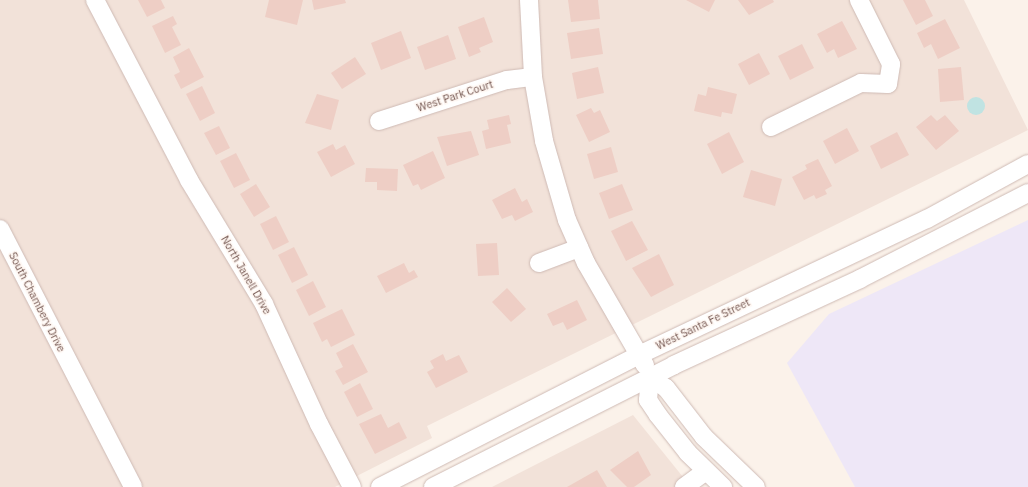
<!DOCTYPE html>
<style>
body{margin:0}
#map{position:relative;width:1028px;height:487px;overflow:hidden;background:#fbf2ea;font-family:"IBM Plex Sans",sans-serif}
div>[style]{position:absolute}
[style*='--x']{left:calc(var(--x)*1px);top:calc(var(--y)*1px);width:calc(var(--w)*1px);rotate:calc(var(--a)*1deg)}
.residential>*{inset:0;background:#f2e2d9}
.education>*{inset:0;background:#eee7f7}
.water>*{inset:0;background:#c0e3e2}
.round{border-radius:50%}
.building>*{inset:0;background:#eecec5}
.roads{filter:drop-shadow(0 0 1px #cebab4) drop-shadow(0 0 1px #cebab4)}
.minor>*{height:18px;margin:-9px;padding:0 9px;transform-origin:9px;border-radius:9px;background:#fff}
span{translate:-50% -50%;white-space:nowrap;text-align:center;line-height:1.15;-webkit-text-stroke:3px #fef6f1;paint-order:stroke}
.street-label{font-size:11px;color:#735650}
</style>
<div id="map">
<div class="residential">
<i style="clip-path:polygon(0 0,964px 0,1028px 130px,427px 426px,432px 438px,335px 487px,0 487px)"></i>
<i style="clip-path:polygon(633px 415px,691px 487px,492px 487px)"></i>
</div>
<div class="education">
<i style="clip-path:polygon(1028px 220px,1028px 487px,855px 487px,787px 363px,829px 314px)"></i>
</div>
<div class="water">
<i class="round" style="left:967px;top:97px;width:18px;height:18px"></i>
</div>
<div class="building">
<i style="clip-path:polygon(138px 0,161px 0,165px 8px,147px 17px)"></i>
<i style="clip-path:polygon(269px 0,303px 0,297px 25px,265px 17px)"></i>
<i style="clip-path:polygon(312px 0,345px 0,346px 3px,314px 10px)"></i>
<i style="clip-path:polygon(568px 0,598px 0,600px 19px,571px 22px)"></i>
<i style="clip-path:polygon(686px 0,715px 0,709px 12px)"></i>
<i style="clip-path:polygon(738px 0,773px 0,774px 2px,749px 15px)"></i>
<i style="clip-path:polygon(903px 0,925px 0,933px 16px,916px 25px)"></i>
<i style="clip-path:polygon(173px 16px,177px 24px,172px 27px,181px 45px,165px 53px,152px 26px)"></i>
<i style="clip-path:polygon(484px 17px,493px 42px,479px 48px,481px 52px,469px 57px,458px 27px)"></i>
<i style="clip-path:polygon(945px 19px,960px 48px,938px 59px,931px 44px,924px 48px,917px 33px)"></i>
<i style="clip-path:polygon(842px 21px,857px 49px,838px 58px,834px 49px,827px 53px,817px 34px)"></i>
<i style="clip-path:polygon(599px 28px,603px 54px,571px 59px,567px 33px)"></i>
<i style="clip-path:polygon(401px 31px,411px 58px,381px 70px,371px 43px)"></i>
<i style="clip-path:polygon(448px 35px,456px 59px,425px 70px,417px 47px)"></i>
<i style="clip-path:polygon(802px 44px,814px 68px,790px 80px,778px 56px)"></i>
<i style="clip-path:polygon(189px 48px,204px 77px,181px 89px,174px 75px,180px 72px,173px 57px)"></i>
<i style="clip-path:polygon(759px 53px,770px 74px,749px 85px,738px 64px)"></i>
<i style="clip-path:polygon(355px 57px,366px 74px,342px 89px,331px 73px)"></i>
<i style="clip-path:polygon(598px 67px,604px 93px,577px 99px,572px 73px)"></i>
<i style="clip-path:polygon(961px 67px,964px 100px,940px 102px,938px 69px)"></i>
<i style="clip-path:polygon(202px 86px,215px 113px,200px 121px,186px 94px)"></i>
<i style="clip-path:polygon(708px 87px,737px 94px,732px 114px,722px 112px,721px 117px,694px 111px,698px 94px,706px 96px)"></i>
<i style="clip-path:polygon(317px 94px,339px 100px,331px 130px,305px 123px)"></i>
<i style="clip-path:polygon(591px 108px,594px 113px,600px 110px,610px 132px,589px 142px,576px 115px)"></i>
<i style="clip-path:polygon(509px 115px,511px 124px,507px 125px,511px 143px,486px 149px,482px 131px,489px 129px,487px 120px)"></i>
<i style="clip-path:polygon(931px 115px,937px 121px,945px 115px,959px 131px,936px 150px,916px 127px)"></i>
<i style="clip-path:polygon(219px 126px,230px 148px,216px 155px,204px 133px)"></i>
<i style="clip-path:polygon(847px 128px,859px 151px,835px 164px,823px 141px)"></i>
<i style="clip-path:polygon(471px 131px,479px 155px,447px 166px,437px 137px)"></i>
<i style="clip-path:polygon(729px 132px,744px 162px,722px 174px,707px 144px)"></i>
<i style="clip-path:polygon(897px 132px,909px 155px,881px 169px,870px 146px)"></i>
<i style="clip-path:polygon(333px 144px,336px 150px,345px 145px,355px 164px,331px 177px,317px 152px)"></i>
<i style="clip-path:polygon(611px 147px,618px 172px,594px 179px,587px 154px)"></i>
<i style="clip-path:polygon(433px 151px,445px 178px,421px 190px,418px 184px,413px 186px,403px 165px)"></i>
<i style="clip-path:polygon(236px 153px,250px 180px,234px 188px,220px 161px)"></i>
<i style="clip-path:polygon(818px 159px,832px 186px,825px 190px,827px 194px,816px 199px,814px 195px,804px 200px,792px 177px,807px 169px,805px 165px)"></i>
<i style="clip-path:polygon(366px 168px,398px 169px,397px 191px,377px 190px,377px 182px,365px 182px)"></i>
<i style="clip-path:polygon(751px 170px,782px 179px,775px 206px,743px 197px)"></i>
<i style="clip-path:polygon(256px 184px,270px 207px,254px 217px,240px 194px)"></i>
<i style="clip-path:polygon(622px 184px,633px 210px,609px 219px,599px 193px)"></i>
<i style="clip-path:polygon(515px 188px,522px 202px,527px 199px,533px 212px,515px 221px,512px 215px,502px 219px,492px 200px)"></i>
<i style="clip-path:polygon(276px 216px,289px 242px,273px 250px,260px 224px)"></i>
<i style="clip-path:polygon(632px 221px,648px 250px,626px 261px,611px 231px)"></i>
<i style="clip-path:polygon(497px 243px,499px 275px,478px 276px,476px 244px)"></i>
<i style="clip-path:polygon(294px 247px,308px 275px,292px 283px,278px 255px)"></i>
<i style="clip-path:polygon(659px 254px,674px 285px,651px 297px,632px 268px)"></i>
<i style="clip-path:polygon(404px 263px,409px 273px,414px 270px,418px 277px,386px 293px,377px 276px)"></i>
<i style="clip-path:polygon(313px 281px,326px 307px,309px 316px,296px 290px)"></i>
<i style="clip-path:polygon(507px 288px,526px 309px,511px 322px,492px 302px)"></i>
<i style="clip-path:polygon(577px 300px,587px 320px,567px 330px,563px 322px,553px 326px,547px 314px)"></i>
<i style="clip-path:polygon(342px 309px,355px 335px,331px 347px,327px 339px,322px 342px,313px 323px)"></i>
<i style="clip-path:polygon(353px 344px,368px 372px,343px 385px,335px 371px,343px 367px,336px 353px)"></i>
<i style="clip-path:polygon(443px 354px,446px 361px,459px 355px,468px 372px,436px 388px,427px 372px,434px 368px,430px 361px)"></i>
<i style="clip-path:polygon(360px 383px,373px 409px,357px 417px,344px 392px)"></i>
<i style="clip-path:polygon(381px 414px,388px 428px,399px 422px,407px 438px,375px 454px,359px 424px)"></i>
<i style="clip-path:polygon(638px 451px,651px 475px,634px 487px,627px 487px,610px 470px)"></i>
<i style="clip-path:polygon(597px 470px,607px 487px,567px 487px)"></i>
</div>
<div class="roads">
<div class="minor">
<i style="--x:95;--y:0;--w:203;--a:62.4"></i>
<i style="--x:189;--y:180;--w:145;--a:58.8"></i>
<i style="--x:264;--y:304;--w:132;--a:65.4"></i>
<i style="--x:319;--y:424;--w:71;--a:62.4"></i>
<i style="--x:529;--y:0;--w:77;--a:87"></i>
<i style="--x:533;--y:77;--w:65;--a:80.2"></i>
<i style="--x:544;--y:141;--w:82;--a:73.8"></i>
<i style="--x:567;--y:220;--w:47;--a:66.2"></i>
<i style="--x:586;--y:263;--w:118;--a:60"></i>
<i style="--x:379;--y:121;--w:134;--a:-17.8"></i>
<i style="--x:507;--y:80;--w:26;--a:-7"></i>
<i style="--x:771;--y:127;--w:100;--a:-26.1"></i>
<i style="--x:861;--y:83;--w:27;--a:2"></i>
<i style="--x:888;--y:84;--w:20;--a:-81"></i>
<i style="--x:891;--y:64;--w:72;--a:-116.6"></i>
<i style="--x:0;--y:229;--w:290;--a:62.7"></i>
<i style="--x:539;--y:263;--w:43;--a:-20.6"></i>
<i style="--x:650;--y:377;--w:19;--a:35"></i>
<i style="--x:666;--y:388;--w:62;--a:52.2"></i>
<i style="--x:704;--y:437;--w:72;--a:43.9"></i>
<i style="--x:650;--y:377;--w:23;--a:95"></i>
<i style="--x:648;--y:400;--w:18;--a:56"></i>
<i style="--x:658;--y:415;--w:48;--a:51.7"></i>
<i style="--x:688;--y:453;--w:49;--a:44.2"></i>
<i style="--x:380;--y:487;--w:293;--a:-27"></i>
<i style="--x:641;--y:354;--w:316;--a:-25.3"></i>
<i style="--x:927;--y:219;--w:115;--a:-28.6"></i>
<i style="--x:433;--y:487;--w:270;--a:-26.8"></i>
<i style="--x:674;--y:365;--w:205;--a:-24.8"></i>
<i style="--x:860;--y:279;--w:189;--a:-27.1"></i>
<i style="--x:684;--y:487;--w:27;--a:-36"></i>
</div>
</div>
<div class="street-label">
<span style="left:455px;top:96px;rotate:-18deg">West Park Court</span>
<span style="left:246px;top:275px;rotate:60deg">North Janell Drive</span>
<span style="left:37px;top:302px;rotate:63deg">South Chambery Drive</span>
<span style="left:703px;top:324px;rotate:-26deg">West Santa Fe Street</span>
</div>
</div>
